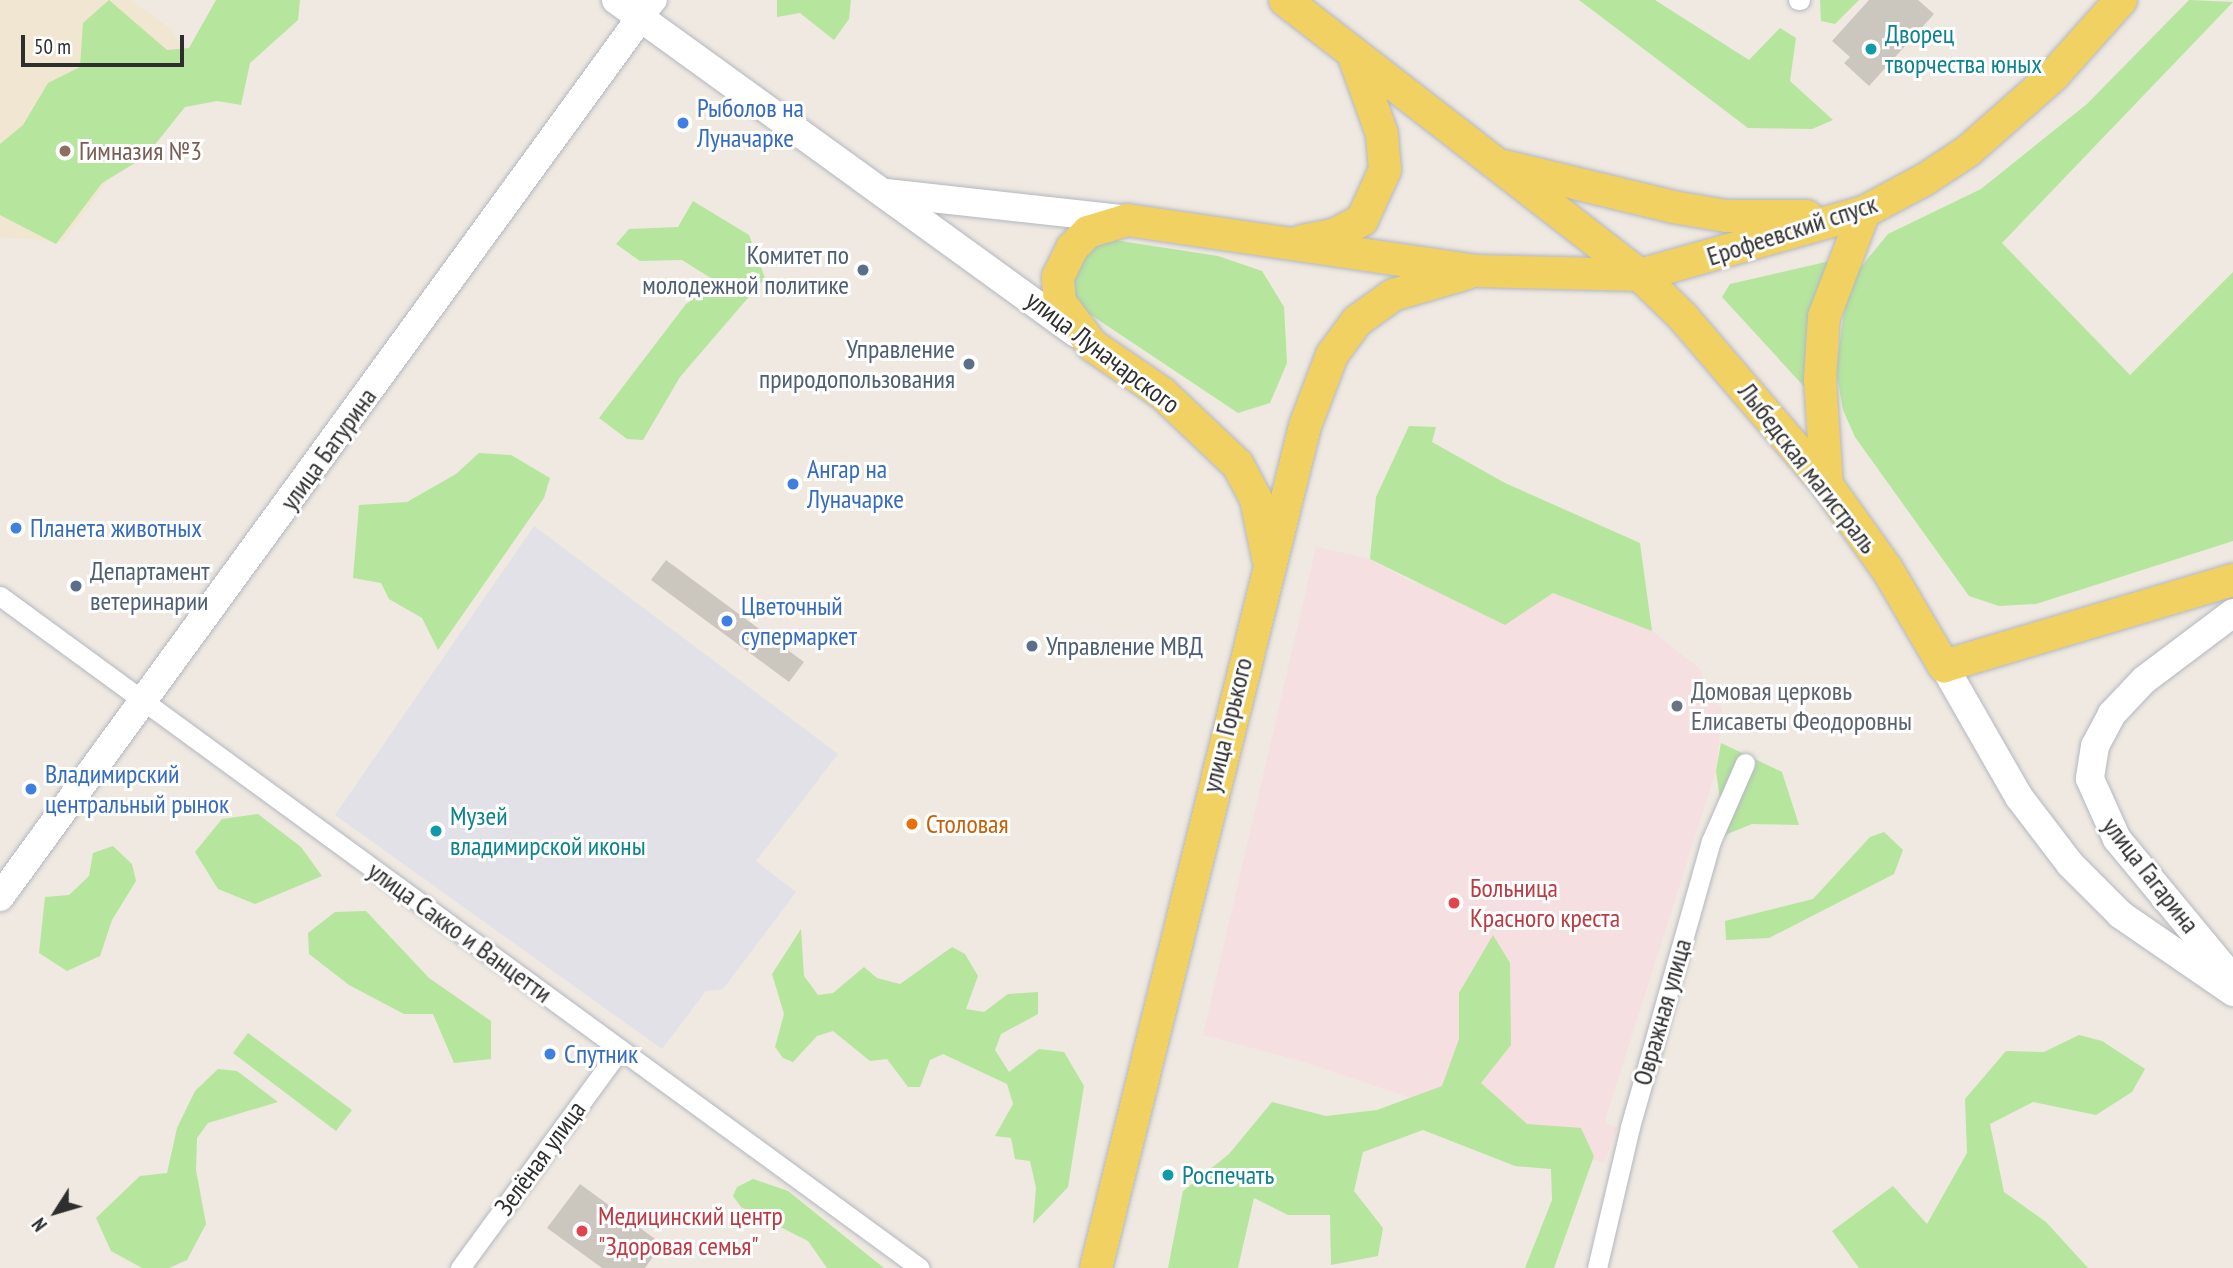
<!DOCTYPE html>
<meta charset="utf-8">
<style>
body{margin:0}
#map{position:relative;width:2233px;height:1268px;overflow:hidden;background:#efe9e1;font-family:"PT Sans Narrow",sans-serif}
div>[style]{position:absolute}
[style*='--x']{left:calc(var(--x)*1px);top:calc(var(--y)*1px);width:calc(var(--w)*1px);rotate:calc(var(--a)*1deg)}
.industrial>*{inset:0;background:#e3e1e8}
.education>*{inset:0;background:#f0e6d1}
.medical>*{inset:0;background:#f5dfe0}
.green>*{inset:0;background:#b6e59e}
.building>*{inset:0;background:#cbc7bf}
.roads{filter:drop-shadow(0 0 2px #b4b7c1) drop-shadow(0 0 2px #b4b7c1)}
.minor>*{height:19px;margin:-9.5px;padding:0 9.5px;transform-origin:9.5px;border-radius:9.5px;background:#fff}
.tertiary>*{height:24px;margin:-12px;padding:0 12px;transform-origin:12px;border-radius:12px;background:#fff}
.secondary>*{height:28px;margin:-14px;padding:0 14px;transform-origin:14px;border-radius:14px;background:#fff}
.primary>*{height:32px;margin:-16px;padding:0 16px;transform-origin:16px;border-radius:16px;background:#f2d163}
.dots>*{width:19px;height:19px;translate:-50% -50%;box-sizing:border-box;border:4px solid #fff;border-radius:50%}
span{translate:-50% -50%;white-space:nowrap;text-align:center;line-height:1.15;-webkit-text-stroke:6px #fff;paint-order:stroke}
.culture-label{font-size:26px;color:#0d838f}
.left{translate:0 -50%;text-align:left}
.shop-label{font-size:26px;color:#366cbe}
.education-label{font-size:26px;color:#785e54}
.street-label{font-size:26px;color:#2e2e2e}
.service-label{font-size:26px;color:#4e5e75}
.right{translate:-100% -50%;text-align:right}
.worship-label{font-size:26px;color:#5b616d}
.food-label{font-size:26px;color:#c56008}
.health-label{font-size:26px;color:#be3a42}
.north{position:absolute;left:21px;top:1177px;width:70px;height:70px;-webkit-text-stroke:5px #fff;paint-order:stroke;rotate:233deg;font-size:19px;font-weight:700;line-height:28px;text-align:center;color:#2e2e2e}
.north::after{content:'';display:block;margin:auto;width:24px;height:32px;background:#2e2e2e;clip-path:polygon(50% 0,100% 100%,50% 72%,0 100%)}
.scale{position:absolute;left:21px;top:35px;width:163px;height:32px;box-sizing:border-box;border:4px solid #2e2e2e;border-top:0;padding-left:9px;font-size:21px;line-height:24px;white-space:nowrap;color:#2e2e2e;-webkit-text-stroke:5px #fff;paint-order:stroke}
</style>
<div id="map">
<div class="industrial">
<i style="clip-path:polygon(534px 526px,838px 754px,756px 861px,796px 892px,723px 989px,706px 991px,662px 1049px,335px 815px)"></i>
</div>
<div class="education">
<i style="clip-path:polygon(0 0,131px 0,171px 29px,192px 65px,63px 242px,0 237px)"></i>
</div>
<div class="medical">
<i style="clip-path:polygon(1316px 547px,1370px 559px,1413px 583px,1553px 593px,1652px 631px,1700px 669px,1709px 697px,1722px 708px,1716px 771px,1606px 1117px,1605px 1123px,1617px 1127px,1604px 1163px,1298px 1060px,1203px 1035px)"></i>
</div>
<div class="green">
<i style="clip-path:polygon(109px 0,167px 50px,189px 48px,216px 0,300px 0,298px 20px,250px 63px,241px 105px,217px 101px,185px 107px,145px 157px,102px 183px,56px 244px,0 215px,0 144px,23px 125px,48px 83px,80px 67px,83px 23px)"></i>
<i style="clip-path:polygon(777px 0,851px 0,849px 19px,834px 40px,800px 13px,777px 17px)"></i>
<i style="clip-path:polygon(1579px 0,1655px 0,1749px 60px,1780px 28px,1796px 38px,1790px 81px,1833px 120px,1812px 129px,1748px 128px)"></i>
<i style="clip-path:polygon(1820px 0,1859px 0,1835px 24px,1821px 21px)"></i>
<i style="clip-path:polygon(2189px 0,2233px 2px,2002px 243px,2130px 375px,2233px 272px,2233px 541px,2036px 604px,1999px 606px,1969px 596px,1855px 437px,1843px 410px,1836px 371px,1846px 296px,1856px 273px,1888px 234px,1981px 189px,2087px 104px)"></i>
<i style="clip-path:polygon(693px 201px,749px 235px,765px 278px,680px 377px,643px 440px,627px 439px,599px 418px,686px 304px,717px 282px,682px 260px,640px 261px,616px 244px,629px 229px,678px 227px)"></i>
<i style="clip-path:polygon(1114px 240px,1218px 256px,1262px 271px,1284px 307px,1287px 363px,1270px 403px,1238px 413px,1079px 307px,1070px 283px,1081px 260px,1094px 246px)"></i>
<i style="clip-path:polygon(1830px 261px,1809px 392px,1722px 297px,1730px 284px)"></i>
<i style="clip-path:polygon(1409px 426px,1436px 427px,1432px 442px,1505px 483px,1640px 543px,1652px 631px,1553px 593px,1505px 625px,1370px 559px,1376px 497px)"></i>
<i style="clip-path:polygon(479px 453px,511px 455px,550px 478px,544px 498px,438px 650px,422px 618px,389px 599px,381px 583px,353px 578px,359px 505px,407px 502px,456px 474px)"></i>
<i style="clip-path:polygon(1721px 743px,1782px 772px,1799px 825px,1752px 824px,1725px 835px,1716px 771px)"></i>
<i style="clip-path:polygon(258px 814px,301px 847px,322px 876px,255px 904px,218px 889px,195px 852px,222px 819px)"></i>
<i style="clip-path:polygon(1884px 832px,1903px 850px,1894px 874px,1769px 938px,1726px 940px,1725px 921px,1813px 899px,1870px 837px)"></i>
<i style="clip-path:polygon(113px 846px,132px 864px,136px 881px,112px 920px,100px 956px,67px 971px,39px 953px,45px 897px,69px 895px,89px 876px,93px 853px)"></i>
<i style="clip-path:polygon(366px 911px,429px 978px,491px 1021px,491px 1059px,454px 1063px,433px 1014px,404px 1014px,349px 985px,309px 954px,308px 933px,335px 912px)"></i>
<i style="clip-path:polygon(801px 929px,804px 976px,818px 995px,833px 993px,864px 967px,877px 978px,900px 984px,952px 947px,965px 954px,978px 976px,966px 1009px,984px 1012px,1008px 994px,1038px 992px,1038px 1014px,1001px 1034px,995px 1050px,1009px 1072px,1039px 1049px,1064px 1052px,1084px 1086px,1068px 1187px,1033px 1224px,1036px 1188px,1030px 1161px,1015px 1159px,1011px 1138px,995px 1136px,1013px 1104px,1007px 1084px,943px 1054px,930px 1060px,920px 1087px,908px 1087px,887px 1059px,870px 1061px,833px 1031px,817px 1036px,793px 1062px,783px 1058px,775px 1047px,784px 1014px,772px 974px)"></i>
<i style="clip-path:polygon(1493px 935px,1510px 963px,1511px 1045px,1481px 1083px,1527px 1124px,1581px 1128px,1594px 1156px,1554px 1268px,1525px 1268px,1552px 1200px,1551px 1169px,1515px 1166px,1423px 1130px,1363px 1152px,1354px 1191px,1383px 1228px,1378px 1256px,1331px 1265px,1330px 1215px,1288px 1215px,1254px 1198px,1238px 1268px,1168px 1268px,1183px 1191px,1229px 1154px,1272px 1102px,1326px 1116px,1377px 1110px,1442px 1086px,1459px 1039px,1459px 993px)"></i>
<i style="clip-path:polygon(248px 1033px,352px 1110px,336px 1131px,233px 1053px)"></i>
<i style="clip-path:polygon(2079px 1035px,2102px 1041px,2145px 1069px,2132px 1092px,2096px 1115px,2033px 1102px,1990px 1124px,2004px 1192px,2046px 1222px,2088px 1268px,1859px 1268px,1832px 1231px,1893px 1186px,1927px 1224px,1967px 1153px,1965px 1099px,2006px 1051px,2044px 1052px)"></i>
<i style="clip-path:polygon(218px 1069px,237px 1071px,278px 1102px,208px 1123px,197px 1138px,196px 1170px,206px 1224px,187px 1260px,169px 1268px,142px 1268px,111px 1251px,96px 1218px,140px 1176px,167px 1173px,177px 1128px,195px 1091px)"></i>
<i style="clip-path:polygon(753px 1179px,788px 1191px,884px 1268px,827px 1268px,808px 1241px,741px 1207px,733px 1196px,737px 1187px)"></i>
</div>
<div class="building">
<i style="clip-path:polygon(1869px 0,1918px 0,1934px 14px,1869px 86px,1844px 63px,1850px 57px,1832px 41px)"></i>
<i style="clip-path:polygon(666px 560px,804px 662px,789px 682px,651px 580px)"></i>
<i style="clip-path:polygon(580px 1184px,662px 1244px,645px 1268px,602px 1268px,547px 1228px)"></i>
</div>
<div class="roads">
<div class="minor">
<i style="--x:1798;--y:0;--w:2;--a:0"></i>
<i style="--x:0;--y:596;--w:1139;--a:36.15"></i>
<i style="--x:460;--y:1268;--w:271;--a:-53.8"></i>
<i style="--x:1597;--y:1268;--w:145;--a:-76.8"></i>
<i style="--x:1630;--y:1127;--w:297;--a:-74.2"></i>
<i style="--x:1711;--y:841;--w:85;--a:-66.4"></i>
</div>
<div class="tertiary">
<i style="--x:641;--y:17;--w:22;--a:-51"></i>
</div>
<div class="secondary">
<i style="--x:616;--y:0;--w:568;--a:35.9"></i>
<i style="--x:886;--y:193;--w:238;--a:6.3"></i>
<i style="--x:2233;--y:613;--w:111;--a:143"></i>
<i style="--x:2144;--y:680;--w:47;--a:133.3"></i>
<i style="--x:2112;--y:714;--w:36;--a:118"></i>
<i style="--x:2095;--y:746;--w:33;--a:99"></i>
<i style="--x:2090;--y:779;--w:66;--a:65.8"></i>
<i style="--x:2117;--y:839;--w:182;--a:50.4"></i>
<i style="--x:1944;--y:666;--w:151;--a:60.2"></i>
<i style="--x:2019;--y:797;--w:84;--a:52.7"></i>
<i style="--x:2070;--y:864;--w:72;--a:45"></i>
<i style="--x:2121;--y:915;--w:136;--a:34.5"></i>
<i style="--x:0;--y:897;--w:1089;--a:-53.93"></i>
</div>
<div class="primary">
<i style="--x:1285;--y:0;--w:449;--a:37.8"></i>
<i style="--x:1640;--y:275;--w:60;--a:44.3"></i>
<i style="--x:1683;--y:317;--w:221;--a:49.4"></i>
<i style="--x:1827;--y:485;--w:103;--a:54.5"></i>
<i style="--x:1887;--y:569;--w:113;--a:59.6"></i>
<i style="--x:1944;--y:666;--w:302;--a:-16.6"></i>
<i style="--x:1504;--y:166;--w:174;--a:13.6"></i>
<i style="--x:1673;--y:207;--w:54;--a:9.6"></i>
<i style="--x:1726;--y:216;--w:81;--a:0"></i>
<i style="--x:1302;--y:241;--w:33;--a:-11"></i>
<i style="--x:1334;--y:235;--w:32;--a:-28"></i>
<i style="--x:1362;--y:220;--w:55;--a:-65.3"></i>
<i style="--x:1385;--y:170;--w:36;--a:-95"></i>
<i style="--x:1382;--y:134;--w:80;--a:-109.8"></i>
<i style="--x:1827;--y:485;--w:106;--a:-93.8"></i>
<i style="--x:1820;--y:379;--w:62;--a:-86.3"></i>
<i style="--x:1824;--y:317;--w:112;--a:-69.1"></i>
<i style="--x:1268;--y:558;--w:60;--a:-101.5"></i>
<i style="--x:1256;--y:499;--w:40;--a:-118"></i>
<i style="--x:1237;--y:464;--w:103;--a:-136.6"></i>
<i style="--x:1162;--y:393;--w:85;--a:-145.6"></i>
<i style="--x:1092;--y:345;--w:54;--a:-126.7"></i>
<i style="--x:1060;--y:302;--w:25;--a:-95"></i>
<i style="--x:1058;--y:277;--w:32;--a:-64"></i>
<i style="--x:1072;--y:248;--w:23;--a:-45"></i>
<i style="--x:1088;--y:232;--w:41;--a:-17.1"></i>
<i style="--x:1127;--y:220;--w:354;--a:8.3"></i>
<i style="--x:1477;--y:271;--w:163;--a:1.4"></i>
<i style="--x:1640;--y:275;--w:233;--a:-15.7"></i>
<i style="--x:1864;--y:212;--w:68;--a:-28.1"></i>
<i style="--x:1924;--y:180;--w:53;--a:-33.4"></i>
<i style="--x:1968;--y:151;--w:113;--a:-41.4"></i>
<i style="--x:2053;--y:76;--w:102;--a:-48.2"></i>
<i style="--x:1096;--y:1268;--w:868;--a:-76.06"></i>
<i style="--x:1305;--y:426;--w:76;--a:-69.2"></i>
<i style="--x:1332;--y:355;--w:42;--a:-53.7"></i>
<i style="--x:1357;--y:321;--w:44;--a:-35.8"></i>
<i style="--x:1393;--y:295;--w:75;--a:-16.3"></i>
</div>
</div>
<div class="dots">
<i style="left:1871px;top:49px;background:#0f9aa8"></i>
<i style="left:683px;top:123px;background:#3f7fe0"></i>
<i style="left:65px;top:151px;background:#8d6e63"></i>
<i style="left:863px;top:270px;background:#5c6f8a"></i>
<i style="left:969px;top:364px;background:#5c6f8a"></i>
<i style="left:793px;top:484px;background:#3f7fe0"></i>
<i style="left:16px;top:528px;background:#3f7fe0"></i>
<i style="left:76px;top:586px;background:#5c6f8a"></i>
<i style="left:727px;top:621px;background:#3f7fe0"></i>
<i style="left:1032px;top:646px;background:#5c6f8a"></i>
<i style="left:1677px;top:706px;background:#6b7280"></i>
<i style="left:31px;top:789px;background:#3f7fe0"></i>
<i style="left:912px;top:824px;background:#e8710a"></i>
<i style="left:436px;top:831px;background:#0f9aa8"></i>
<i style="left:1454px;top:903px;background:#e0444e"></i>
<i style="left:550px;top:1054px;background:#3f7fe0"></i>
<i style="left:1168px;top:1175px;background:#0f9aa8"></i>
<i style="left:582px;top:1231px;background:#e0444e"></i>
</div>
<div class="culture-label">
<span class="left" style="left:1885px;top:49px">Дворец<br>творчества юных</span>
<span class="left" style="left:450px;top:831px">Музей<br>владимирской иконы</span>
<span class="left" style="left:1182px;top:1175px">Роспечать</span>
</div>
<div class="shop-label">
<span class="left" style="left:697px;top:123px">Рыболов на<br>Луначарке</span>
<span class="left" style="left:807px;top:484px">Ангар на<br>Луначарке</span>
<span class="left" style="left:30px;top:528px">Планета животных</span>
<span class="left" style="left:741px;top:621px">Цветочный<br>супермаркет</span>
<span class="left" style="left:45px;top:789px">Владимирский<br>центральный рынок</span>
<span class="left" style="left:564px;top:1054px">Спутник</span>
</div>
<div class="education-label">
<span class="left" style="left:79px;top:151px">Гимназия №3</span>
</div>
<div class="street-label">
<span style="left:1792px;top:230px;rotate:-18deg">Ерофеевский спуск</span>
<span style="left:1103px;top:352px;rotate:37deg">улица Луначарского</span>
<span style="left:328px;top:449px;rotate:-54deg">улица Батурина</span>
<span style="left:1808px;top:468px;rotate:52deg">Лыбедская магистраль</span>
<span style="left:1227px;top:725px;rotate:-76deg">улица Горького</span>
<span style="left:2151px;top:875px;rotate:52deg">улица Гагарина</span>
<span style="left:460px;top:932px;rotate:36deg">улица Сакко и Ванцетти</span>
<span style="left:1662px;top:1012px;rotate:-74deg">Овражная улица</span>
<span style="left:540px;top:1158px;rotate:-54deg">Зелёная улица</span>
</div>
<div class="service-label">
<span class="right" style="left:849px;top:270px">Комитет по<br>молодежной политике</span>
<span class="right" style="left:955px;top:364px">Управление<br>природопользования</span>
<span class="left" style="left:90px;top:586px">Департамент<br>ветеринарии</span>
<span class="left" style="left:1046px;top:646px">Управление МВД</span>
</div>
<div class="worship-label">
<span class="left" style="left:1691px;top:706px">Домовая церковь<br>Елисаветы Феодоровны</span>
</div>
<div class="food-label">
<span class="left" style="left:926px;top:824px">Столовая</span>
</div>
<div class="health-label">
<span class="left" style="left:1470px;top:903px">Больница<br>Красного креста</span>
<span class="left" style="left:598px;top:1231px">Медицинский центр<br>"Здоровая семья"</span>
</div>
<div class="north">N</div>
<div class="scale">50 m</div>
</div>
